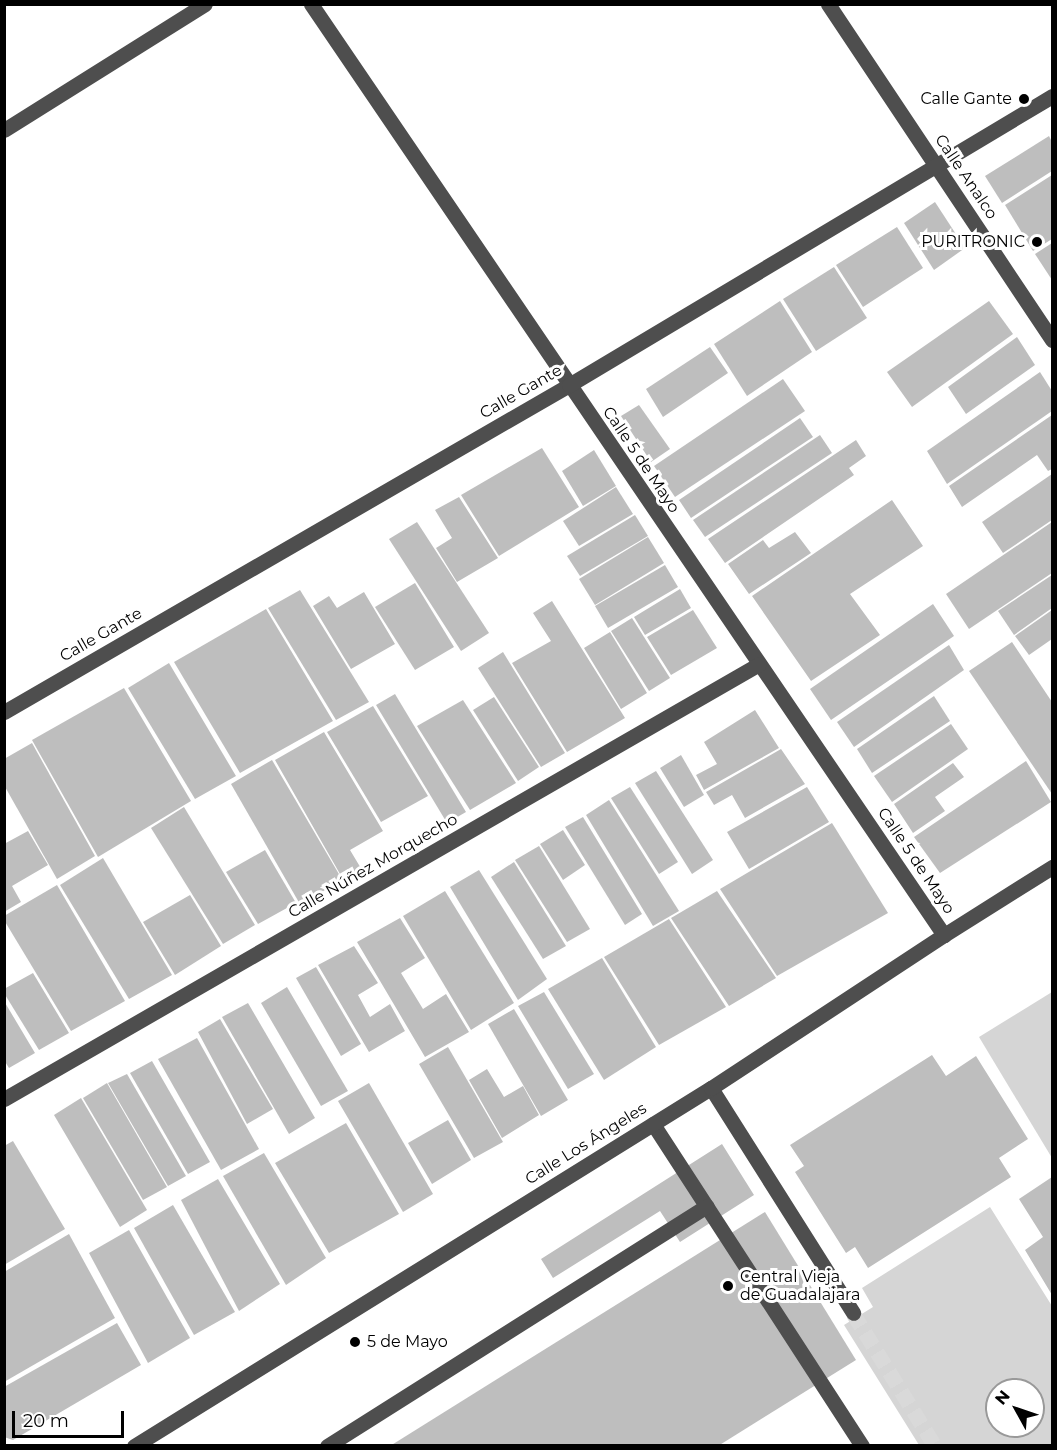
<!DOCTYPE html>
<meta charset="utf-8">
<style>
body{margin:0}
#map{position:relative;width:1057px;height:1450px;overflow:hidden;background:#fff;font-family:Montserrat,sans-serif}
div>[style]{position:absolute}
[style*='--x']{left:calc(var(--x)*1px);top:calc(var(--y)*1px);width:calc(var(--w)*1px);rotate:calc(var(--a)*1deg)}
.green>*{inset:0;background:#d5d5d5}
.building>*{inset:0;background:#bebebe}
.minor-tunnel>*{height:15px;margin-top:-7.5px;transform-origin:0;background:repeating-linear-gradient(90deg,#d9d9d9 0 15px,transparent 0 23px)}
.minor>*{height:15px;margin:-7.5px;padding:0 7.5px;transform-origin:7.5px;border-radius:7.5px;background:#4e4e4e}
.dots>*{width:16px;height:16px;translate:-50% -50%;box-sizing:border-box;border:3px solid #fff;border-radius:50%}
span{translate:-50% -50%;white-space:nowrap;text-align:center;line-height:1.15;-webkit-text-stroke:6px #fff;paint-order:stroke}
.poi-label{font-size:16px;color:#000}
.right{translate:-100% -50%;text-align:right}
.left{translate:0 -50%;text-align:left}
.street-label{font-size:16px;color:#000}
.frame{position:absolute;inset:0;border:6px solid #000;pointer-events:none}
.north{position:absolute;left:985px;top:1378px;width:60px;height:60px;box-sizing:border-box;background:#fff;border:2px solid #999;border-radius:50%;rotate:310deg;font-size:16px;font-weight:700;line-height:24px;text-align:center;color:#000}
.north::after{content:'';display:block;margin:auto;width:21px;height:27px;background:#000;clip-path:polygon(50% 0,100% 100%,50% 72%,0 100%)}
.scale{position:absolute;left:12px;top:1411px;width:112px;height:27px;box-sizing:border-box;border:3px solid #000;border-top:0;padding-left:8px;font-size:18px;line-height:21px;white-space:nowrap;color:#000;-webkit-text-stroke:4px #fff;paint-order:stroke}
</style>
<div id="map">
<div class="green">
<i style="clip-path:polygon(1052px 992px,1052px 1158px,979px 1037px)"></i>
<i style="clip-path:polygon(evenodd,990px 1207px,1052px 1306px,1052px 1445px,919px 1445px,844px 1325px,873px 1307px,862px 1288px,990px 1207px,997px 1390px,1033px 1390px,1033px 1426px,997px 1426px,997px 1390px)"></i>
</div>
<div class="building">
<i style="clip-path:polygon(1049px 136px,1052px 142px,1052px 171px,1002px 203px,985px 176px)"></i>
<i style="clip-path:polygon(1052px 175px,1052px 239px,1033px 251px,1005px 205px)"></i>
<i style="clip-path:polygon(935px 202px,965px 248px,934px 270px,904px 223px)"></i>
<i style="clip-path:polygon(897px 227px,923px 268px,863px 307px,836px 265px)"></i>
<i style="clip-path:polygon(1052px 243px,1052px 280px,1035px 254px)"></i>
<i style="clip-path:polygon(834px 267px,867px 318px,816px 351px,783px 299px)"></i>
<i style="clip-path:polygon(780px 301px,812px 352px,747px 396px,714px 344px)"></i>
<i style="clip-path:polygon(989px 301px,1013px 334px,912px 407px,887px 372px)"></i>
<i style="clip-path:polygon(1017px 337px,1035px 365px,966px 414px,948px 387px)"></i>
<i style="clip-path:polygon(710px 347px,728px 373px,663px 417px,646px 389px)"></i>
<i style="clip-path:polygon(1040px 372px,1052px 391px,1052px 411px,947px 484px,927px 451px)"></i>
<i style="clip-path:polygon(783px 379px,805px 411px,675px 497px,654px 466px)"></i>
<i style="clip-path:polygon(639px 405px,670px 449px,651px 462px,621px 416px)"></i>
<i style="clip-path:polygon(1052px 415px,1052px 469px,1048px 471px,1037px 455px,962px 507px,949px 486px)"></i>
<i style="clip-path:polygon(800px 418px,813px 437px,691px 518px,679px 500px)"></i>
<i style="clip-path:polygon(820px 435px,832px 453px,705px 537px,693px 520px)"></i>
<i style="clip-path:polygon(856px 440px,866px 456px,849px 468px,854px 475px,725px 563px,708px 539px)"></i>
<i style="clip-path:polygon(542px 448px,579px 507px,499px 556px,461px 495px)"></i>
<i style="clip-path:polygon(594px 450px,616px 486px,583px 506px,562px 471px)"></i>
<i style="clip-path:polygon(1052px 474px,1052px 520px,1003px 553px,982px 522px)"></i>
<i style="clip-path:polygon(616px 487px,633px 514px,579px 546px,563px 521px)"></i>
<i style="clip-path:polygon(459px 497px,498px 558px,457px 582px,436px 548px,452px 538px,435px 510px)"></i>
<i style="clip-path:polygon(892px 500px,923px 546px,850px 594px,880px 635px,811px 681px,752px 596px)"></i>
<i style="clip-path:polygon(635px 515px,648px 536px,580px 576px,567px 556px)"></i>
<i style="clip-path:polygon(417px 522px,489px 633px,461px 651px,389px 539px)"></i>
<i style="clip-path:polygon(1052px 522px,1052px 573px,969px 629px,946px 594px)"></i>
<i style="clip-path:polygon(795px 532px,811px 553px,749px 594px,728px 564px,763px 540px,769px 548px)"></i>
<i style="clip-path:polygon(648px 537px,664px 563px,595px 605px,579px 579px)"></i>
<i style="clip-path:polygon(665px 565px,678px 587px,608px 628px,595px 606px)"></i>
<i style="clip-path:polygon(1052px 575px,1052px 608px,1014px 635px,998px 611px)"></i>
<i style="clip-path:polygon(415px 583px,454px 647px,415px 670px,375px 607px)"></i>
<i style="clip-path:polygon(680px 589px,691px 608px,645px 635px,634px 617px)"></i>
<i style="clip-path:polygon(300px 590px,369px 702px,336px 720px,268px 608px)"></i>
<i style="clip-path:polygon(364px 592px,395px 644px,351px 669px,313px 606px,329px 596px,337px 608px)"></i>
<i style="clip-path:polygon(552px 601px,625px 718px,567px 752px,512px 663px,551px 641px,533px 613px)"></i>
<i style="clip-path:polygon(933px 604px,954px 636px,831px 720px,810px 689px)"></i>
<i style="clip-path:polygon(266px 609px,333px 721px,240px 773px,174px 662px)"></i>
<i style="clip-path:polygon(693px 610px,717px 648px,671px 675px,647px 637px)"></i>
<i style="clip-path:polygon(1052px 610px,1052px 639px,1029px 655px,1015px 636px)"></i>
<i style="clip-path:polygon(632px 618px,670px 678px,649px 691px,611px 631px)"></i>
<i style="clip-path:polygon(610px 632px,647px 693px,621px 709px,584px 648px)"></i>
<i style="clip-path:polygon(1012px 642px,1052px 702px,1052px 794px,969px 671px)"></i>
<i style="clip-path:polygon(949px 645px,964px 670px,854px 747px,837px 722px)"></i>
<i style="clip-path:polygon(503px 652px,565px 753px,541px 767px,478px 668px)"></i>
<i style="clip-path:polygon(169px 663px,236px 776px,195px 799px,128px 688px)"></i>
<i style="clip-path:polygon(124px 688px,191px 801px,98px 857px,32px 740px)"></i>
<i style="clip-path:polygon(395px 694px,466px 812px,447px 823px,376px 705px)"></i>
<i style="clip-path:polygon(934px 696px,950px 721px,872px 773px,857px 749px)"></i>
<i style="clip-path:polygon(494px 697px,539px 767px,518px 781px,473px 710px)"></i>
<i style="clip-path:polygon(463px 700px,516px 783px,470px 810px,417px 726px)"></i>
<i style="clip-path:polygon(373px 706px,428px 796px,381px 822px,327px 732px)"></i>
<i style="clip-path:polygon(755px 710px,779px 748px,704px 790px,696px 775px,717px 764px,704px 742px)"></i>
<i style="clip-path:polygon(951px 724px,968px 749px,892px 802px,874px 776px)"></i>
<i style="clip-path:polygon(324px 732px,383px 831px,350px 850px,362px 870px,344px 881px,275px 760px)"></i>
<i style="clip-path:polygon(32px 743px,95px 856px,57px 879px,4px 785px,4px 759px)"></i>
<i style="clip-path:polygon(781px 749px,805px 784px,745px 818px,732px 795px,714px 805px,706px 792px)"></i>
<i style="clip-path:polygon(681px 755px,704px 795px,684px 807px,660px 768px)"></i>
<i style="clip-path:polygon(272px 760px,343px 881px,301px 906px,231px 784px)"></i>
<i style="clip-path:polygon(1026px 761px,1051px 802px,940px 873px,914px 837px)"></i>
<i style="clip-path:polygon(953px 763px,964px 777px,935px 797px,945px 811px,913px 833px,894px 804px)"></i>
<i style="clip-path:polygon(656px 771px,713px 860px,692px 874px,635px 783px)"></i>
<i style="clip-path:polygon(630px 787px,678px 862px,659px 874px,611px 798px)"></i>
<i style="clip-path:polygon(807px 787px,829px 822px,749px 869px,727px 832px)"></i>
<i style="clip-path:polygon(609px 800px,679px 911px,653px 926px,586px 815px)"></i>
<i style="clip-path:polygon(184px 807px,255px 925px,223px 944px,151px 828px)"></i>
<i style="clip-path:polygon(583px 817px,642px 914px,625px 925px,565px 827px)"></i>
<i style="clip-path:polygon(832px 823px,888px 913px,777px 976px,720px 889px)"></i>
<i style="clip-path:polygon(563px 830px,585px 865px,563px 880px,540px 844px)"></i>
<i style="clip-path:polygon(28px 831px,48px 865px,12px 886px,21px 902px,4px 912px,4px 844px)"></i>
<i style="clip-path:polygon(539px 846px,590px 929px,567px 942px,515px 860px)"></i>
<i style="clip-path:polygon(265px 850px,296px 903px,258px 924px,226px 872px)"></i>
<i style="clip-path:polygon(103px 858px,172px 975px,129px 999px,60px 885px)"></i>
<i style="clip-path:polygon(514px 862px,566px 946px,543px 959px,491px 877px)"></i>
<i style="clip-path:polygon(479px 870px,547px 979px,518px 1000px,450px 887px)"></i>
<i style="clip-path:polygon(57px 885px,125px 1001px,71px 1031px,4px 920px,4px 916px)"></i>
<i style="clip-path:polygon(445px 891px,514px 1003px,471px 1030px,403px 916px)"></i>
<i style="clip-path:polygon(717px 891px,776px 978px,729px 1006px,671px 918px)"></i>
<i style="clip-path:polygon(190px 895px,221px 946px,175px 975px,143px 922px)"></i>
<i style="clip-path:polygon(400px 918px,425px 958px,401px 973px,423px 1009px,446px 994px,469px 1032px,425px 1057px,357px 942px)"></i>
<i style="clip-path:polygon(669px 919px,726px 1007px,659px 1045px,604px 957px)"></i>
<i style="clip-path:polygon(354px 946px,378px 983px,358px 995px,370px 1017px,390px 1004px,405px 1031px,369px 1052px,318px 965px)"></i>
<i style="clip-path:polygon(602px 958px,656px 1047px,604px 1080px,548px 989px)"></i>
<i style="clip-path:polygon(316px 967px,361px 1044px,341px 1056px,296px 978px)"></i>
<i style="clip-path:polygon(33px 973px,69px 1033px,39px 1050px,4px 993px,4px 989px)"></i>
<i style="clip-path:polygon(287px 987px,348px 1091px,321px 1106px,261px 1003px)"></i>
<i style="clip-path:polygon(544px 992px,594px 1074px,568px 1089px,518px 1006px)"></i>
<i style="clip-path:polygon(4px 1001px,35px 1053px,9px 1068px,4px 1060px)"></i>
<i style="clip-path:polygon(248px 1003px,315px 1118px,289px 1134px,222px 1017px)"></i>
<i style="clip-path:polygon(514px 1009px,568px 1100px,541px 1116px,488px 1024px)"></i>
<i style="clip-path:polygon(220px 1019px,273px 1109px,247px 1124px,198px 1032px)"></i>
<i style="clip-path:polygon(197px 1038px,259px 1149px,221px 1170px,158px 1059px)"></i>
<i style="clip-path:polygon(448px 1047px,503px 1142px,474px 1158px,419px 1064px)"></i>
<i style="clip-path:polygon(932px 1055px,946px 1076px,976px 1056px,1028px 1139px,999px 1158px,1011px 1177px,868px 1268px,855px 1247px,846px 1253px,795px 1172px,804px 1166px,790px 1145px)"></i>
<i style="clip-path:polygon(152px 1061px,210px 1162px,188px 1174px,130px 1073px)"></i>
<i style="clip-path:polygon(487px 1069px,504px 1097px,523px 1086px,539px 1115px,502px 1138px,469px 1080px)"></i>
<i style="clip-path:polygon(127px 1074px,186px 1176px,168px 1186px,108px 1083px)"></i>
<i style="clip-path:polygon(107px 1083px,167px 1187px,143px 1200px,83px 1098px)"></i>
<i style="clip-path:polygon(369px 1083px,433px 1194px,403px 1212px,338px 1101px)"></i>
<i style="clip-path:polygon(81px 1098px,147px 1210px,120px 1227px,54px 1115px)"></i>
<i style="clip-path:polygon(448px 1120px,471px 1160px,432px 1184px,408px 1143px)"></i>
<i style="clip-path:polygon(346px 1123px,399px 1214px,329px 1253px,275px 1163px)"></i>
<i style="clip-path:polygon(13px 1141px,65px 1229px,4px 1265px,4px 1146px)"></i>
<i style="clip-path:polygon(722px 1144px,754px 1195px,680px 1242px,660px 1211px,553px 1278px,541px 1259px)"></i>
<i style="clip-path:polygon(264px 1153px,326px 1258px,286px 1285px,223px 1176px)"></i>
<i style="clip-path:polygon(1052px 1177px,1052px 1295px,1025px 1250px,1043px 1237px,1019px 1199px)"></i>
<i style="clip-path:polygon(218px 1179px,280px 1284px,239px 1311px,181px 1200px)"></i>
<i style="clip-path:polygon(173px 1205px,235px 1312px,194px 1335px,134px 1228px)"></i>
<i style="clip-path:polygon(765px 1212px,856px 1360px,718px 1446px,390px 1446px)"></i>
<i style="clip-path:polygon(129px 1230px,190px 1338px,148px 1363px,89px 1253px)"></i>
<i style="clip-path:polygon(69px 1234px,115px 1318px,4px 1382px,4px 1272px)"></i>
<i style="clip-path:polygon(117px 1323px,141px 1365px,13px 1440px,4px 1437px,4px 1387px)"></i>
</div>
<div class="minor-tunnel">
<i style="--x:853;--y:1313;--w:156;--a:58.3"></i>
</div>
<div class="minor">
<i style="--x:311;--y:4;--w:1126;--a:55.79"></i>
<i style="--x:828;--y:4;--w:404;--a:56.3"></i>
<i style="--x:4;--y:130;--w:237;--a:-32.1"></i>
<i style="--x:4;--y:712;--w:653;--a:-30.06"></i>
<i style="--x:569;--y:385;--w:563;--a:-30.89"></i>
<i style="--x:711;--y:1088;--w:266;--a:57.7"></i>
<i style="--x:4;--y:1099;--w:871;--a:-29.95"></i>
<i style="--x:653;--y:1124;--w:384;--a:57"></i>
<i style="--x:134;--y:1446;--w:679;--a:-31.82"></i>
<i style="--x:711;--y:1088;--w:279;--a:-33.3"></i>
<i style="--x:944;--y:935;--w:128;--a:-32.2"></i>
<i style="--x:327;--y:1446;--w:449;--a:-32.3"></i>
</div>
<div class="dots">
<i style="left:1024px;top:99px;background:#000"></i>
<i style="left:1037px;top:242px;background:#000"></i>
<i style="left:728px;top:1286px;background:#000"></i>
<i style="left:355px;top:1342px;background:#000"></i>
</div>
<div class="poi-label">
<span class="right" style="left:1012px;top:99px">Calle Gante</span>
<span class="right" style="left:1025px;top:242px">PURITRONIC</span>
<span class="left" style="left:740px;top:1286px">Central Vieja<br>de Guadalajara</span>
<span class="left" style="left:367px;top:1342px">5 de Mayo</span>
</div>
<div class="street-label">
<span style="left:966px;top:177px;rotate:56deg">Calle Analco</span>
<span style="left:521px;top:392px;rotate:-30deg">Calle Gante</span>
<span style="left:641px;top:460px;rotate:56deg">Calle 5 de Mayo</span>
<span style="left:101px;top:635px;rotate:-30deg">Calle Gante</span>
<span style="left:916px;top:861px;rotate:56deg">Calle 5 de Mayo</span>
<span style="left:373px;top:866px;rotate:-30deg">Calle Núñez Morquecho</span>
<span style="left:586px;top:1144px;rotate:-32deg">Calle Los Ángeles</span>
</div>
<div class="frame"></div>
<div class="north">N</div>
<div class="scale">20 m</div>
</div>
